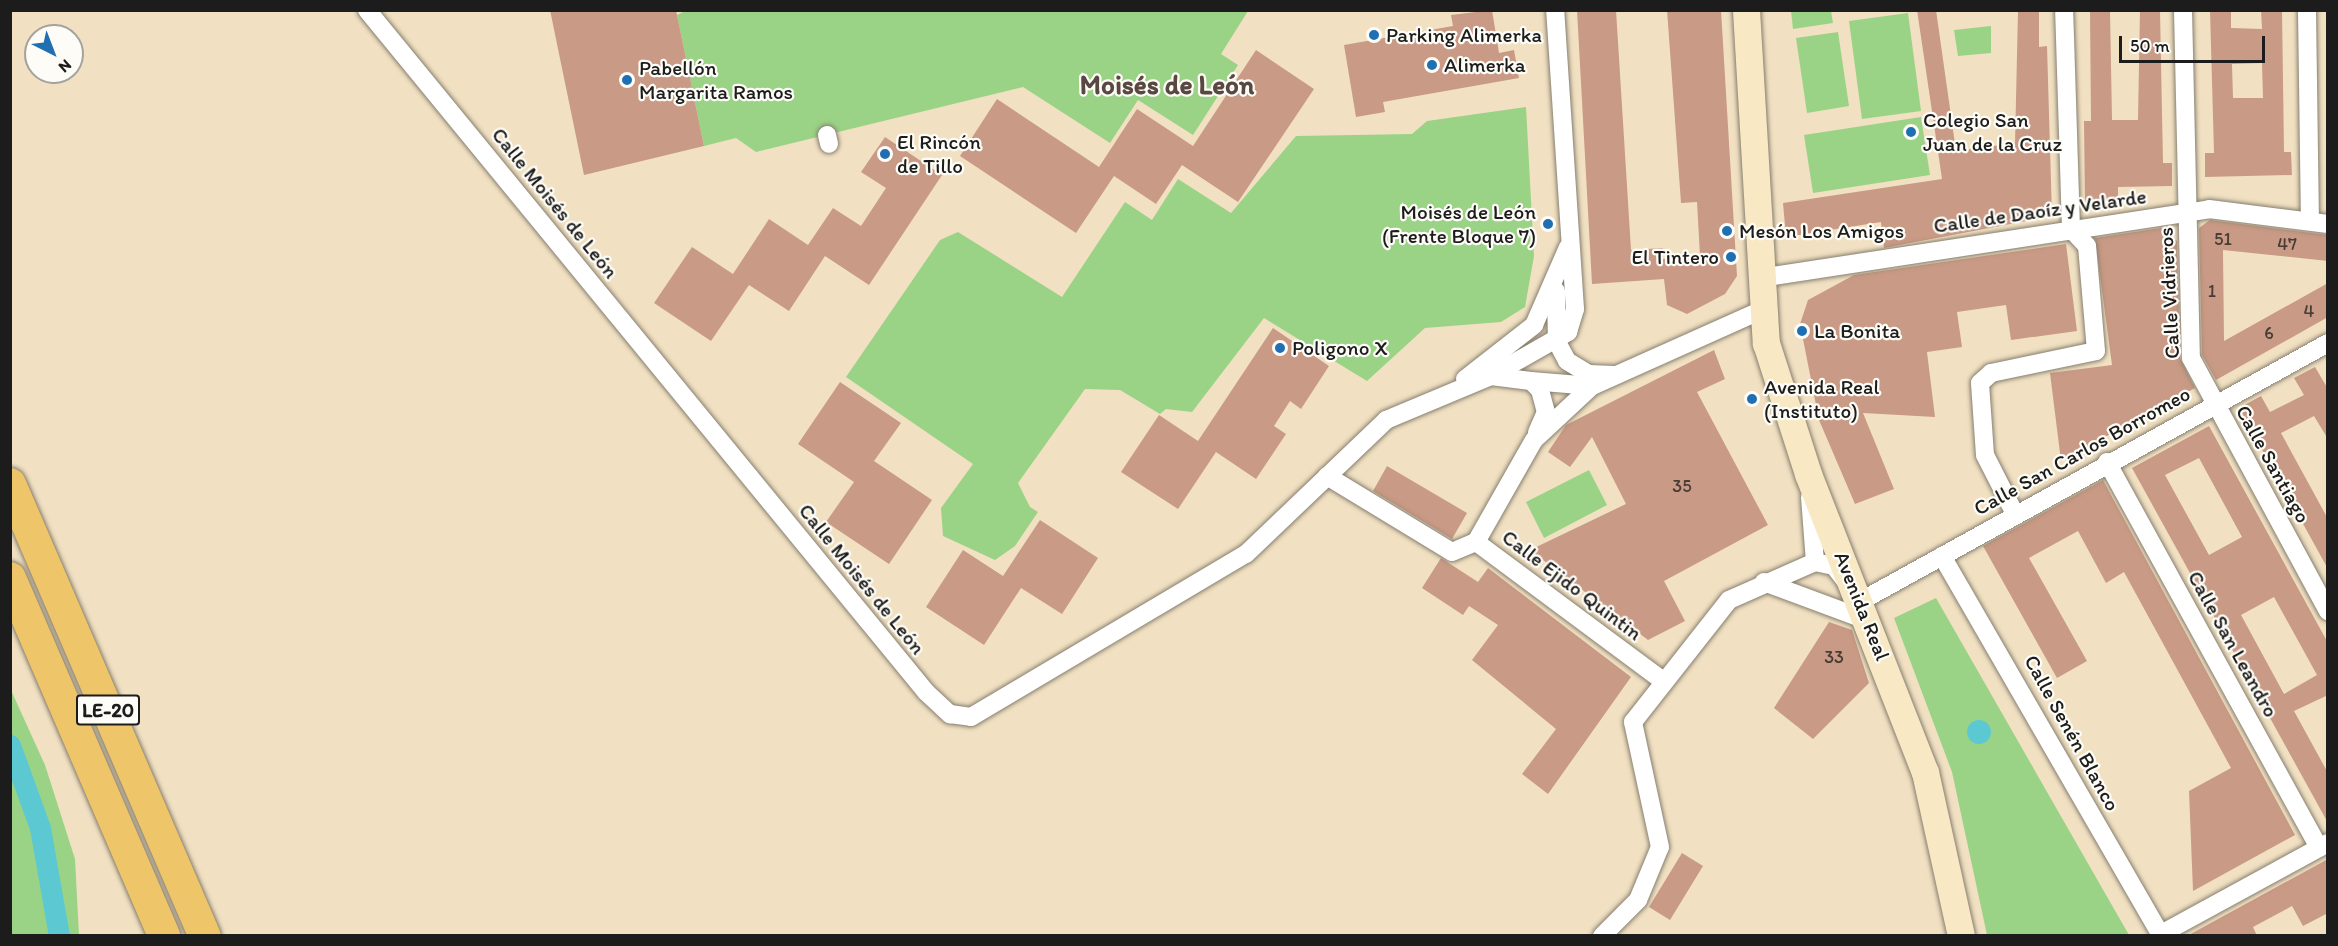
<!DOCTYPE html>
<meta charset="utf-8">
<style>
body{margin:0}
#map{position:relative;width:2338px;height:946px;overflow:hidden;background:#f1e1c2;font-family:Itim,sans-serif}
div>[style]{position:absolute}
[style*='--x']{left:calc(var(--x)*1px);top:calc(var(--y)*1px);width:calc(var(--w)*1px);rotate:calc(var(--a)*1deg)}
.green>*{inset:0;background:#9ad385}
.water>*{inset:0;background:#5cc9d2}
.round{border-radius:50%}
.canal>*{height:21px;margin:-10.5px;padding:0 10.5px;transform-origin:10.5px;border-radius:10.5px;background:#5cc9d2}
.building>*{inset:0;background:#c99a85}
.roads{filter:drop-shadow(0 0 2px #867e6f) drop-shadow(0 0 2px #867e6f)}
.minor>*{height:18px;margin:-9px;padding:0 9px;transform-origin:9px;border-radius:9px;background:#fff}
.secondary>*{height:27px;margin:-13.5px;padding:0 13.5px;transform-origin:13.5px;border-radius:13.5px;background:#f8e8c3}
.trunk>*{height:32px;margin:-16px;padding:0 16px;transform-origin:16px;border-radius:16px;background:#eec569}
.dots>*{width:16px;height:16px;translate:-50% -50%;box-sizing:border-box;border:3px solid #fdfcf7;border-radius:50%}
span{translate:-50% -50%;white-space:nowrap;text-align:center;line-height:1.15;-webkit-text-stroke:4.5px #fdfcf7;paint-order:stroke}
.number-label{font-size:18px;color:#473c36}
.number-label span{-webkit-text-stroke-width:0}
.shield-label span{padding:2px 4px;background:#fdfcf7;border:2px solid;border-radius:4px;-webkit-text-stroke-width:0}
.shield-label{font-size:20px;color:#1c1c1c;font-weight:700}
.poi-label{font-size:21px;color:#1c1c1c}
.left{translate:0 -50%;text-align:left}
.right{translate:-100% -50%;text-align:right}
.street-label{font-size:21px;color:#1c1c1c}
.district-label{font-size:27px;color:#594841;font-weight:700}
.frame{position:absolute;inset:0;border:12px solid #1c1c1c;pointer-events:none}
.north{position:absolute;left:24px;top:24px;width:60px;height:60px;box-sizing:border-box;background:#fdfcf7;border:2px solid #a3a29f;border-radius:50%;rotate:138deg;font-size:16px;font-weight:700;line-height:24px;text-align:center;color:#1c1c1c}
.north::after{content:'';display:block;margin:auto;width:21px;height:27px;background:#1f6fb2;clip-path:polygon(50% 0,100% 100%,50% 72%,0 100%)}
.scale{position:absolute;left:2119px;top:36px;width:146px;height:27px;box-sizing:border-box;border:3px solid #1c1c1c;border-top:0;padding-left:8px;font-size:18px;line-height:21px;white-space:nowrap;color:#1c1c1c;-webkit-text-stroke:4px #fdfcf7;paint-order:stroke}
</style>
<div id="map">
<div class="green">
<i style="clip-path:polygon(687px 10px,1248px 11px,1221px 54px,1238px 65px,1193px 135px,1138px 100px,1110px 143px,1023px 87px,756px 152px,736px 138px,704px 146px,677px 15px)"></i>
<i style="clip-path:polygon(1791px 11px,1831px 11px,1833px 23px,1793px 29px)"></i>
<i style="clip-path:polygon(1908px 13px,1921px 111px,1862px 119px,1849px 21px)"></i>
<i style="clip-path:polygon(1991px 26px,1991px 53px,1958px 56px,1954px 30px)"></i>
<i style="clip-path:polygon(1838px 32px,1849px 106px,1807px 113px,1796px 38px)"></i>
<i style="clip-path:polygon(1526px 107px,1534px 256px,1525px 307px,1501px 322px,1425px 328px,1367px 381px,1264px 318px,1192px 412px,1166px 409px,1160px 414px,1120px 390px,1085px 389px,1018px 483px,1030px 507px,1038px 512px,1015px 546px,995px 560px,943px 536px,941px 508px,973px 464px,846px 377px,940px 240px,958px 232px,1062px 297px,1125px 202px,1152px 220px,1178px 179px,1231px 213px,1296px 136px,1412px 134px,1427px 121px)"></i>
<i style="clip-path:polygon(1921px 117px,1930px 175px,1813px 193px,1804px 135px)"></i>
<i style="clip-path:polygon(1589px 470px,1607px 505px,1544px 538px,1526px 502px)"></i>
<i style="clip-path:polygon(1936px 598px,2129px 935px,1987px 935px,1952px 772px,1894px 618px)"></i>
<i style="clip-path:polygon(10px 688px,45px 765px,75px 859px,79px 935px,11px 935px)"></i>
</div>
<div class="water">
<i class="round" style="left:1967px;top:720px;width:24px;height:24px"></i>
</div>
<div class="canal">
<i style="--x:10;--y:745;--w:88;--a:70.1"></i>
<i style="--x:40;--y:828;--w:110;--a:80"></i>
</div>
<div class="building">
<i style="clip-path:polygon(550px 10px,676px 10px,704px 146px,584px 175px)"></i>
<i style="clip-path:polygon(1492px 10px,1499px 53px,1514px 50px,1519px 78px,1383px 102px,1385px 112px,1356px 117px,1344px 45px,1453px 26px,1451px 15px)"></i>
<i style="clip-path:polygon(1577px 10px,1616px 10px,1631px 250px,1663px 248px,1663px 259px,1700px 256px,1697px 202px,1681px 203px,1667px 10px,1721px 10px,1737px 276px,1725px 294px,1687px 314px,1667px 305px,1664px 279px,1592px 284px)"></i>
<i style="clip-path:polygon(1917px 10px,1936px 10px,1956px 151px,2015px 143px,2018px 10px,2039px 10px,2039px 47px,2047px 46px,2052px 216px,1884px 248px,1881px 222px,1786px 237px,1783px 203px,1942px 179px)"></i>
<i style="clip-path:polygon(2090px 10px,2110px 10px,2112px 120px,2138px 120px,2140px 10px,2160px 10px,2163px 163px,2172px 163px,2172px 186px,2118px 187px,2118px 199px,2085px 204px,2084px 121px,2091px 121px)"></i>
<i style="clip-path:polygon(evenodd,2210px 10px,2231px 10px,2231px 28px,2262px 29px,2261px 10px,2282px 10px,2284px 152px,2291px 152px,2292px 175px,2205px 177px,2205px 153px,2214px 153px,2210px 10px,2262px 63px,2263px 98px,2233px 98px,2232px 64px,2262px 63px)"></i>
<i style="clip-path:polygon(1256px 50px,1314px 89px,1238px 202px,1182px 165px,1156px 204px,1114px 176px,1076px 233px,960px 156px,997px 99px,1099px 167px,1137px 109px,1193px 146px)"></i>
<i style="clip-path:polygon(885px 137px,942px 175px,869px 285px,825px 256px,789px 311px,749px 285px,711px 341px,654px 303px,692px 247px,733px 274px,769px 219px,808px 245px,833px 208px,861px 226px,886px 188px,861px 172px)"></i>
<i style="clip-path:polygon(2210px 220px,2328px 235px,2328px 261px,2223px 250px,2224px 341px,2328px 283px,2328px 317px,2216px 380px,2202px 355px,2199px 228px)"></i>
<i style="clip-path:polygon(2161px 228px,2177px 241px,2180px 358px,2195px 388px,2061px 461px,2050px 373px,2112px 365px,2095px 238px)"></i>
<i style="clip-path:polygon(2066px 244px,2077px 331px,2011px 340px,2006px 305px,1957px 312px,1962px 347px,1927px 352px,1935px 417px,1863px 413px,1894px 489px,1855px 504px,1819px 420px,1800px 324px,1808px 300px,1854px 275px)"></i>
<i style="clip-path:polygon(1273px 328px,1329px 366px,1301px 409px,1290px 401px,1274px 426px,1286px 434px,1256px 479px,1216px 452px,1178px 509px,1121px 472px,1159px 415px,1198px 441px)"></i>
<i style="clip-path:polygon(1714px 350px,1725px 379px,1697px 392px,1768px 525px,1664px 581px,1685px 621px,1648px 640px,1530px 550px,1626px 504px,1592px 437px,1570px 467px,1548px 452px,1566px 425px)"></i>
<i style="clip-path:polygon(2315px 367px,2328px 389px,2328px 439px,2314px 416px,2281px 433px,2328px 519px,2328px 569px,2239px 408px,2261px 396px,2270px 412px,2304px 395px,2294px 378px)"></i>
<i style="clip-path:polygon(840px 382px,901px 423px,874px 461px,932px 500px,889px 564px,826px 522px,854px 482px,798px 444px)"></i>
<i style="clip-path:polygon(evenodd,2209px 426px,2328px 643px,2328px 695px,2294px 711px,2328px 773px,2328px 823px,2132px 468px,2209px 426px,2199px 458px,2242px 537px,2209px 555px,2165px 475px,2199px 458px,2209px 426px,2274px 597px,2317px 675px,2284px 694px,2241px 615px,2274px 597px)"></i>
<i style="clip-path:polygon(1387px 466px,1467px 513px,1452px 539px,1373px 491px)"></i>
<i style="clip-path:polygon(2103px 480px,2295px 835px,2193px 891px,2189px 791px,2231px 768px,2124px 572px,2106px 583px,2078px 531px,2029px 558px,2087px 661px,2057px 678px,1983px 546px)"></i>
<i style="clip-path:polygon(1040px 520px,1098px 558px,1062px 614px,1021px 588px,984px 645px,926px 607px,963px 550px,1003px 576px)"></i>
<i style="clip-path:polygon(1441px 558px,1478px 582px,1488px 568px,1631px 677px,1548px 794px,1522px 774px,1556px 729px,1472px 660px,1498px 625px,1469px 606px,1463px 615px,1422px 588px)"></i>
<i style="clip-path:polygon(1829px 622px,1852px 630px,1869px 683px,1813px 739px,1774px 708px)"></i>
<i style="clip-path:polygon(1682px 853px,1703px 866px,1670px 920px,1649px 907px)"></i>
<i style="clip-path:polygon(2328px 859px,2328px 913px,2303px 926px,2292px 906px,2253px 927px,2257px 936px,2187px 936px)"></i>
</div>
<div class="roads">
<div class="minor">
<i style="--x:367;--y:10;--w:882;--a:50.66"></i>
<i style="--x:926;--y:692;--w:33;--a:43"></i>
<i style="--x:950;--y:714;--w:21;--a:8"></i>
<i style="--x:971;--y:717;--w:320;--a:-30.7"></i>
<i style="--x:1246;--y:554;--w:194;--a:-43.7"></i>
<i style="--x:1386;--y:420;--w:114;--a:-22.7"></i>
<i style="--x:1491;--y:376;--w:89;--a:-29.7"></i>
<i style="--x:1568;--y:332;--w:24;--a:-73"></i>
<i style="--x:1575;--y:309;--w:300;--a:-93.8"></i>
<i style="--x:2183;--y:10;--w:348;--a:88.7"></i>
<i style="--x:2191;--y:358;--w:288;--a:61.6"></i>
<i style="--x:2307;--y:10;--w:211;--a:89.2"></i>
<i style="--x:827;--y:135;--w:9;--a:77"></i>
<i style="--x:1760;--y:278;--w:454;--a:-8.7"></i>
<i style="--x:2209;--y:209;--w:120;--a:7.2"></i>
<i style="--x:1556;--y:291;--w:51;--a:88.9"></i>
<i style="--x:1557;--y:342;--w:21;--a:62"></i>
<i style="--x:1567;--y:361;--w:26;--a:31"></i>
<i style="--x:1589;--y:374;--w:25;--a:2"></i>
<i style="--x:1491;--y:376;--w:40;--a:7.1"></i>
<i style="--x:1531;--y:381;--w:13;--a:45"></i>
<i style="--x:1540;--y:390;--w:23;--a:75"></i>
<i style="--x:1546;--y:412;--w:22;--a:114"></i>
<i style="--x:1465;--y:379;--w:88;--a:-38"></i>
<i style="--x:1534;--y:325;--w:85;--a:-66.4"></i>
<i style="--x:1531;--y:381;--w:61;--a:4.7"></i>
<i style="--x:2107;--y:462;--w:440;--a:61.2"></i>
<i style="--x:1327;--y:476;--w:146;--a:31.3"></i>
<i style="--x:1452;--y:552;--w:26;--a:-23"></i>
<i style="--x:1476;--y:542;--w:117;--a:-60.4"></i>
<i style="--x:1534;--y:440;--w:79;--a:-43"></i>
<i style="--x:1592;--y:386;--w:186;--a:-24.1"></i>
<i style="--x:1810;--y:497;--w:65;--a:85.6"></i>
<i style="--x:2015;--y:514;--w:66;--a:-117"></i>
<i style="--x:1985;--y:455;--w:72;--a:-94"></i>
<i style="--x:1980;--y:383;--w:15;--a:-42"></i>
<i style="--x:1991;--y:373;--w:107;--a:-11.8"></i>
<i style="--x:2096;--y:351;--w:105;--a:-94.9"></i>
<i style="--x:2087;--y:246;--w:23;--a:-133"></i>
<i style="--x:2071;--y:229;--w:219;--a:-91.8"></i>
<i style="--x:1476;--y:542;--w:233;--a:36.6"></i>
<i style="--x:1942;--y:556;--w:439;--a:60"></i>
<i style="--x:1764;--y:582;--w:112;--a:20.4"></i>
<i style="--x:2161;--y:934;--w:190;--a:-28.6"></i>
<i style="--x:1602;--y:936;--w:51;--a:-45"></i>
<i style="--x:1638;--y:900;--w:57;--a:-67.5"></i>
<i style="--x:1660;--y:847;--w:128;--a:-102.2"></i>
<i style="--x:1633;--y:722;--w:155;--a:-51.8"></i>
<i style="--x:1729;--y:600;--w:94;--a:-23.8"></i>
<i style="--x:1815;--y:562;--w:19;--a:12"></i>
<i style="--x:1834;--y:566;--w:44;--a:52.4"></i>
<i style="--x:1861;--y:601;--w:534;--a:-28.92"></i>
</div>
<div class="secondary">
<i style="--x:1746;--y:10;--w:334;--a:86.6"></i>
<i style="--x:1766;--y:343;--w:138;--a:72.2"></i>
<i style="--x:1808;--y:474;--w:320;--a:68.6"></i>
<i style="--x:1925;--y:772;--w:168;--a:77.6"></i>
</div>
<div class="trunk">
<i style="--x:10;--y:484;--w:492;--a:66.7"></i>
<i style="--x:10;--y:578;--w:390;--a:66.7"></i>
</div>
</div>
<div class="dots">
<i style="left:1374px;top:35px;background:#1f6fb2"></i>
<i style="left:1432px;top:65px;background:#1f6fb2"></i>
<i style="left:627px;top:80px;background:#1f6fb2"></i>
<i style="left:1911px;top:132px;background:#1f6fb2"></i>
<i style="left:885px;top:154px;background:#1f6fb2"></i>
<i style="left:1548px;top:224px;background:#1f6fb2"></i>
<i style="left:1727px;top:231px;background:#1f6fb2"></i>
<i style="left:1731px;top:257px;background:#1f6fb2"></i>
<i style="left:1802px;top:331px;background:#1f6fb2"></i>
<i style="left:1280px;top:348px;background:#1f6fb2"></i>
<i style="left:1752px;top:399px;background:#1f6fb2"></i>
</div>
<div class="number-label">
<span style="left:2223px;top:239px">51</span>
<span style="left:2287px;top:244px">47</span>
<span style="left:2212px;top:291px">1</span>
<span style="left:2309px;top:311px">4</span>
<span style="left:2269px;top:333px">6</span>
<span style="left:1682px;top:486px">35</span>
<span style="left:1834px;top:657px">33</span>
</div>
<div class="shield-label">
<span style="left:108px;top:710px">LE-20</span>
</div>
<div class="poi-label">
<span class="left" style="left:1386px;top:35px">Parking Alimerka</span>
<span class="left" style="left:1444px;top:65px">Alimerka</span>
<span class="left" style="left:639px;top:80px">Pabellón<br>Margarita Ramos</span>
<span class="left" style="left:1923px;top:132px">Colegio San<br>Juan de la Cruz</span>
<span class="left" style="left:897px;top:154px">El Rincón<br>de Tillo</span>
<span class="right" style="left:1536px;top:224px">Moisés de León<br>(Frente Bloque 7)</span>
<span class="left" style="left:1739px;top:231px">Mesón Los Amigos</span>
<span class="right" style="left:1719px;top:257px">El Tintero</span>
<span class="left" style="left:1814px;top:331px">La Bonita</span>
<span class="left" style="left:1292px;top:348px">Poligono X</span>
<span class="left" style="left:1764px;top:399px">Avenida Real<br>(Instituto)</span>
</div>
<div class="street-label">
<span style="left:555px;top:203px;rotate:51deg">Calle Moisés de León</span>
<span style="left:2040px;top:211px;rotate:-8deg">Calle de Daoíz y Velarde</span>
<span style="left:2169px;top:293px;rotate:-93deg">Calle Vidrieros</span>
<span style="left:2082px;top:451px;rotate:-29deg">Calle San Carlos Borromeo</span>
<span style="left:2273px;top:464px;rotate:61deg">Calle Santiago</span>
<span style="left:862px;top:579px;rotate:51deg">Calle Moisés de León</span>
<span style="left:1572px;top:585px;rotate:37deg">Calle Ejido Quintin</span>
<span style="left:1862px;top:606px;rotate:68deg">Avenida Real</span>
<span style="left:2233px;top:644px;rotate:61deg">Calle San Leandro</span>
<span style="left:2072px;top:733px;rotate:61deg">Calle Senén Blanco</span>
</div>
<div class="district-label">
<span style="left:1167px;top:85px">Moisés de León</span>
</div>
<div class="frame"></div>
<div class="north">N</div>
<div class="scale">50 m</div>
</div>
